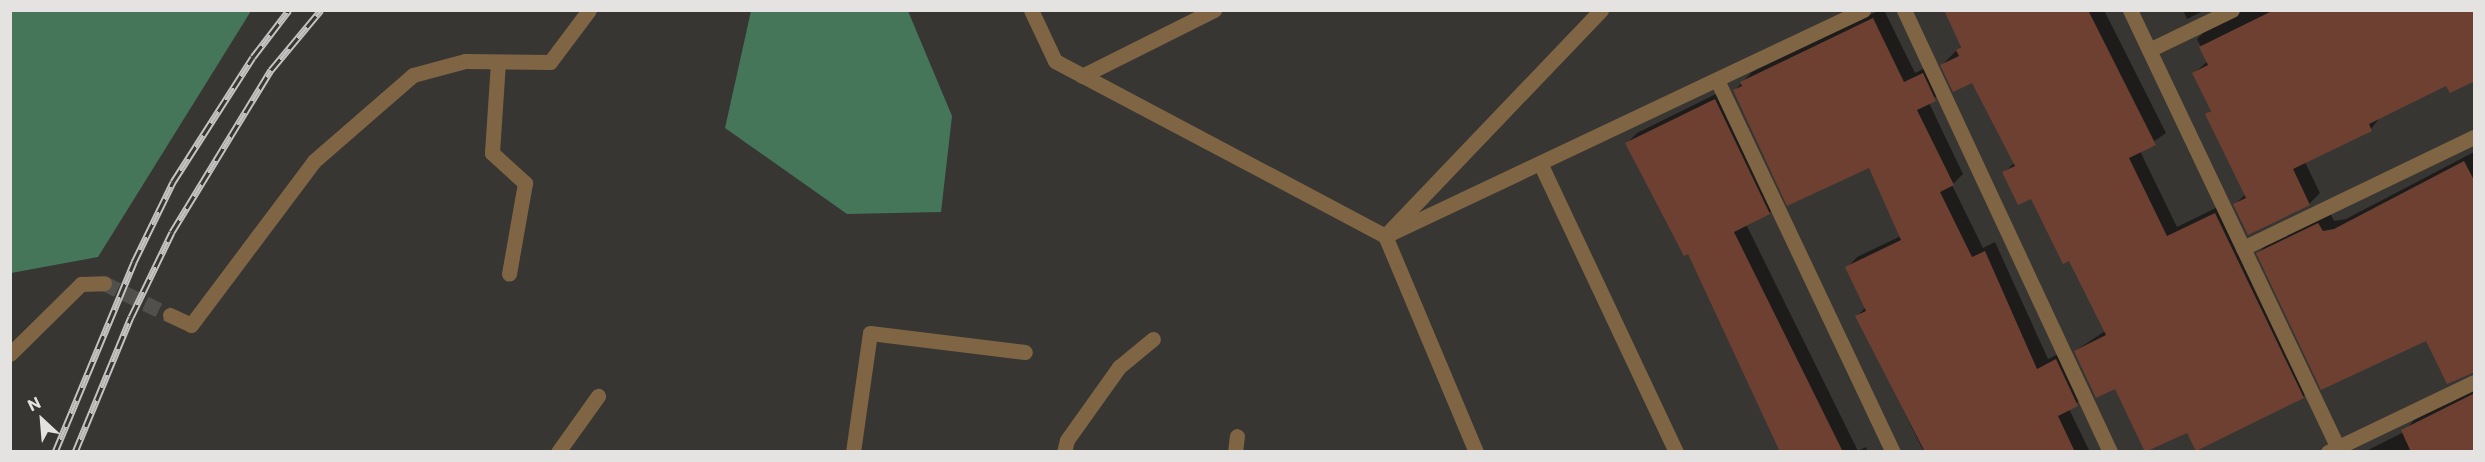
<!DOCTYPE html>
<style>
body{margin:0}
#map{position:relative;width:2485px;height:462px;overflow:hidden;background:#373633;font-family:Commissioner,sans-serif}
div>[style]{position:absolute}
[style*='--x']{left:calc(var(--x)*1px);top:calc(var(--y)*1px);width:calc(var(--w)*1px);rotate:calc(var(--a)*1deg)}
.forest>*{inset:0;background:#45765a}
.shadow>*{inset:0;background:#0007}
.building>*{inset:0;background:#6e4032}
.minor-tunnel>*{height:15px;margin-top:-7.5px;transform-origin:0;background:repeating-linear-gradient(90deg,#51504d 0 15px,transparent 0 23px)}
.minor>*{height:15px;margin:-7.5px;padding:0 7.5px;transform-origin:7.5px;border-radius:7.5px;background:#806544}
.rail>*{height:7px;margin-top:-3.5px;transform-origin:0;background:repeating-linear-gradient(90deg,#373633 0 14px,#c4c3c1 0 28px);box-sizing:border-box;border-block:2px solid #c4c3c1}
span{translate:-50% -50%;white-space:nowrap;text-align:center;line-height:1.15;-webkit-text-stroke:6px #373633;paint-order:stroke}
.frame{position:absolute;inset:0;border:12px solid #e4e3e1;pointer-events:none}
.north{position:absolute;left:12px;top:390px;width:60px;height:60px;-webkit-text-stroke:4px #373633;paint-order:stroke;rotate:334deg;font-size:16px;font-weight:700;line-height:24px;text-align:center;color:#e4e3e1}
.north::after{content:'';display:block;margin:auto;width:21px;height:27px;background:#e4e3e1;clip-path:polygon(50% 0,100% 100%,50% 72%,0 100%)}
</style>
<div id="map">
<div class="forest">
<i style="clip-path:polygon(11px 11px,251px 11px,98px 257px,11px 273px)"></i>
<i style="clip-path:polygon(751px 11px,908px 11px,952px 116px,941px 212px,847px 214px,725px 128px)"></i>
</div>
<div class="shadow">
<i style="clip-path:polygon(1880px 10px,1884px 10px,1915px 73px,1933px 64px,1945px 89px,1929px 103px,1963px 174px,1952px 185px,1983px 248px,1995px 242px,2048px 359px,2067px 350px,2087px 395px,2069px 409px,2090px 452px,1924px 452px,1857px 316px,1866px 307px,1847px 268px,1857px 257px,1901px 236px,1870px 166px,1734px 91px,1752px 72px)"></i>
<i style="clip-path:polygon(1945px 10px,2104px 10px,2166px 133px,2140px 151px,2177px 227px,2226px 203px,2313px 387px,2303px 397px,2188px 431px,2115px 387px,2075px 351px,2105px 331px,2070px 259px,2032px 197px,2004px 173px,2015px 162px,1973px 81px,1942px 65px,1962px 45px)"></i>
<i style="clip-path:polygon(2183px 10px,2205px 10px,2187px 19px)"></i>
<i style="clip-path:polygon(2241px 10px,2474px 10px,2447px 84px,2381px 116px,2371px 129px,2305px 162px,2320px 193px,2309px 204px,2235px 204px,2246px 194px,2207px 114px,2212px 109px,2194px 73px,2208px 61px,2197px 39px,2208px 28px)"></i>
<i style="clip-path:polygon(1726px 89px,1779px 203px,1769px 213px,1746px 224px,1858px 451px,1866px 447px,1868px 452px,1783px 452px,1689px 252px,1627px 143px,1637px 133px)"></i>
<i style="clip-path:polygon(2474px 152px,2474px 304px,2427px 339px,2258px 253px,2269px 242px,2330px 213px,2334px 221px,2346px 219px)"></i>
<i style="clip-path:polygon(2474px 386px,2474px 452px,2364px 452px,2404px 432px,2414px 420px)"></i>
</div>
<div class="building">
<i style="clip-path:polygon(1944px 10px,2088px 10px,2156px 145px,2129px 158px,2167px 236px,2215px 213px,2304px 398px,2196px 451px,2187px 433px,2145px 452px,2115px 389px,2096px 398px,2074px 351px,2106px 335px,2069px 261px,2063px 264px,2031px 199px,2018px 205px,2002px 172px,2015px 166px,1972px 83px,1953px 92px,1940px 65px,1959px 56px,1956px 50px,1961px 47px)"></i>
<i style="clip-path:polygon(2274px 10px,2475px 10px,2475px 81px,2450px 93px,2446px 86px,2369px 124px,2372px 131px,2293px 169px,2310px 205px,2248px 235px,2233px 204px,2246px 198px,2205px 114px,2211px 111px,2192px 73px,2208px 65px,2199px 47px)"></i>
<i style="clip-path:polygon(1873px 18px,1904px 82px,1923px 73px,1936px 101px,1917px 110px,1954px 185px,1940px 192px,1972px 257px,1985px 251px,2037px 369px,2056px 359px,2078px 406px,2058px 416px,2075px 452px,1925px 452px,1855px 316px,1866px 311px,1845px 267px,1901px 240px,1869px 168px,1787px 206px,1733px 90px,1742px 86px,1740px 82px)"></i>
<i style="clip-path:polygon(1715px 99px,1770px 214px,1734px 232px,1843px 452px,1780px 452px,1688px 254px,1684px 256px,1625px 143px)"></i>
<i style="clip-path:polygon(2464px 161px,2475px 182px,2475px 372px,2447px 384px,2426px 341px,2321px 390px,2256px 253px,2318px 223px,2323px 231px,2334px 229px)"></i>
<i style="clip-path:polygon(2475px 393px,2475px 452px,2411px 452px,2401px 430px)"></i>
</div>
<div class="minor-tunnel">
<i style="--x:104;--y:283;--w:73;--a:25.9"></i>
</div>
<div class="minor">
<i style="--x:1031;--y:10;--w:56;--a:64.8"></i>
<i style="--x:1055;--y:61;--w:374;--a:27.9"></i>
<i style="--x:1385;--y:236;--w:313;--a:-46.3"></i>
<i style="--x:1904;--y:10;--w:488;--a:65"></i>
<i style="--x:2130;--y:10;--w:489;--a:64.6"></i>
<i style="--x:2149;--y:50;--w:92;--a:-25.7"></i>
<i style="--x:498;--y:62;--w:91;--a:93.8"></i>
<i style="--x:492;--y:153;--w:45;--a:42.3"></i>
<i style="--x:525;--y:183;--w:92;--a:100"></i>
<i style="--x:1082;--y:76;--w:148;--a:-26.6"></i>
<i style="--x:1717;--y:80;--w:412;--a:64.7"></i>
<i style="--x:1540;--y:163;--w:319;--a:64.8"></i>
<i style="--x:2243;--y:248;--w:256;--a:-25.7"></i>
<i style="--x:170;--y:315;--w:23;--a:25"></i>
<i style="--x:191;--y:325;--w:205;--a:-53.1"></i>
<i style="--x:314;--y:161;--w:131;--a:-41"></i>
<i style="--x:413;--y:75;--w:54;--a:-15.1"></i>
<i style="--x:465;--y:61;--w:85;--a:0.7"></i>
<i style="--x:550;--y:62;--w:65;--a:-53.1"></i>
<i style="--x:10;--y:354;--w:100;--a:-44.6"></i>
<i style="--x:81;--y:284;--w:23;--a:-2"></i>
<i style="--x:558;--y:452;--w:69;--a:-54.5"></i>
<i style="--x:853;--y:452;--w:120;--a:-81.9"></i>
<i style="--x:870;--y:333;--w:156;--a:7"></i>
<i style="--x:1064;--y:452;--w:12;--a:-76"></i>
<i style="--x:1067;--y:440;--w:90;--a:-54.5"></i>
<i style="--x:1119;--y:367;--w:44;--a:-39.5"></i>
<i style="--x:1235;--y:452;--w:16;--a:-83"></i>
<i style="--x:1476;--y:452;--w:234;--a:-112.8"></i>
<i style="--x:1385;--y:236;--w:529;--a:-25.3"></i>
<i style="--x:2328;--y:452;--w:162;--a:-25.6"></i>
</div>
<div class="rail">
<i style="--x:55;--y:452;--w:206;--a:-67.4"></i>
<i style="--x:134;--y:262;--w:89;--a:-64"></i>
<i style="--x:173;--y:182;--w:148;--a:-57.4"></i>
<i style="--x:253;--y:57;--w:59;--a:-52.5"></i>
<i style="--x:75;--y:452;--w:146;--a:-67.5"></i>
<i style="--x:131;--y:317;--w:94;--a:-64.2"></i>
<i style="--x:172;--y:232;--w:190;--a:-58.6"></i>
<i style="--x:271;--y:70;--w:78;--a:-50.2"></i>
</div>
<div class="frame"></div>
<div class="north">N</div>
</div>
